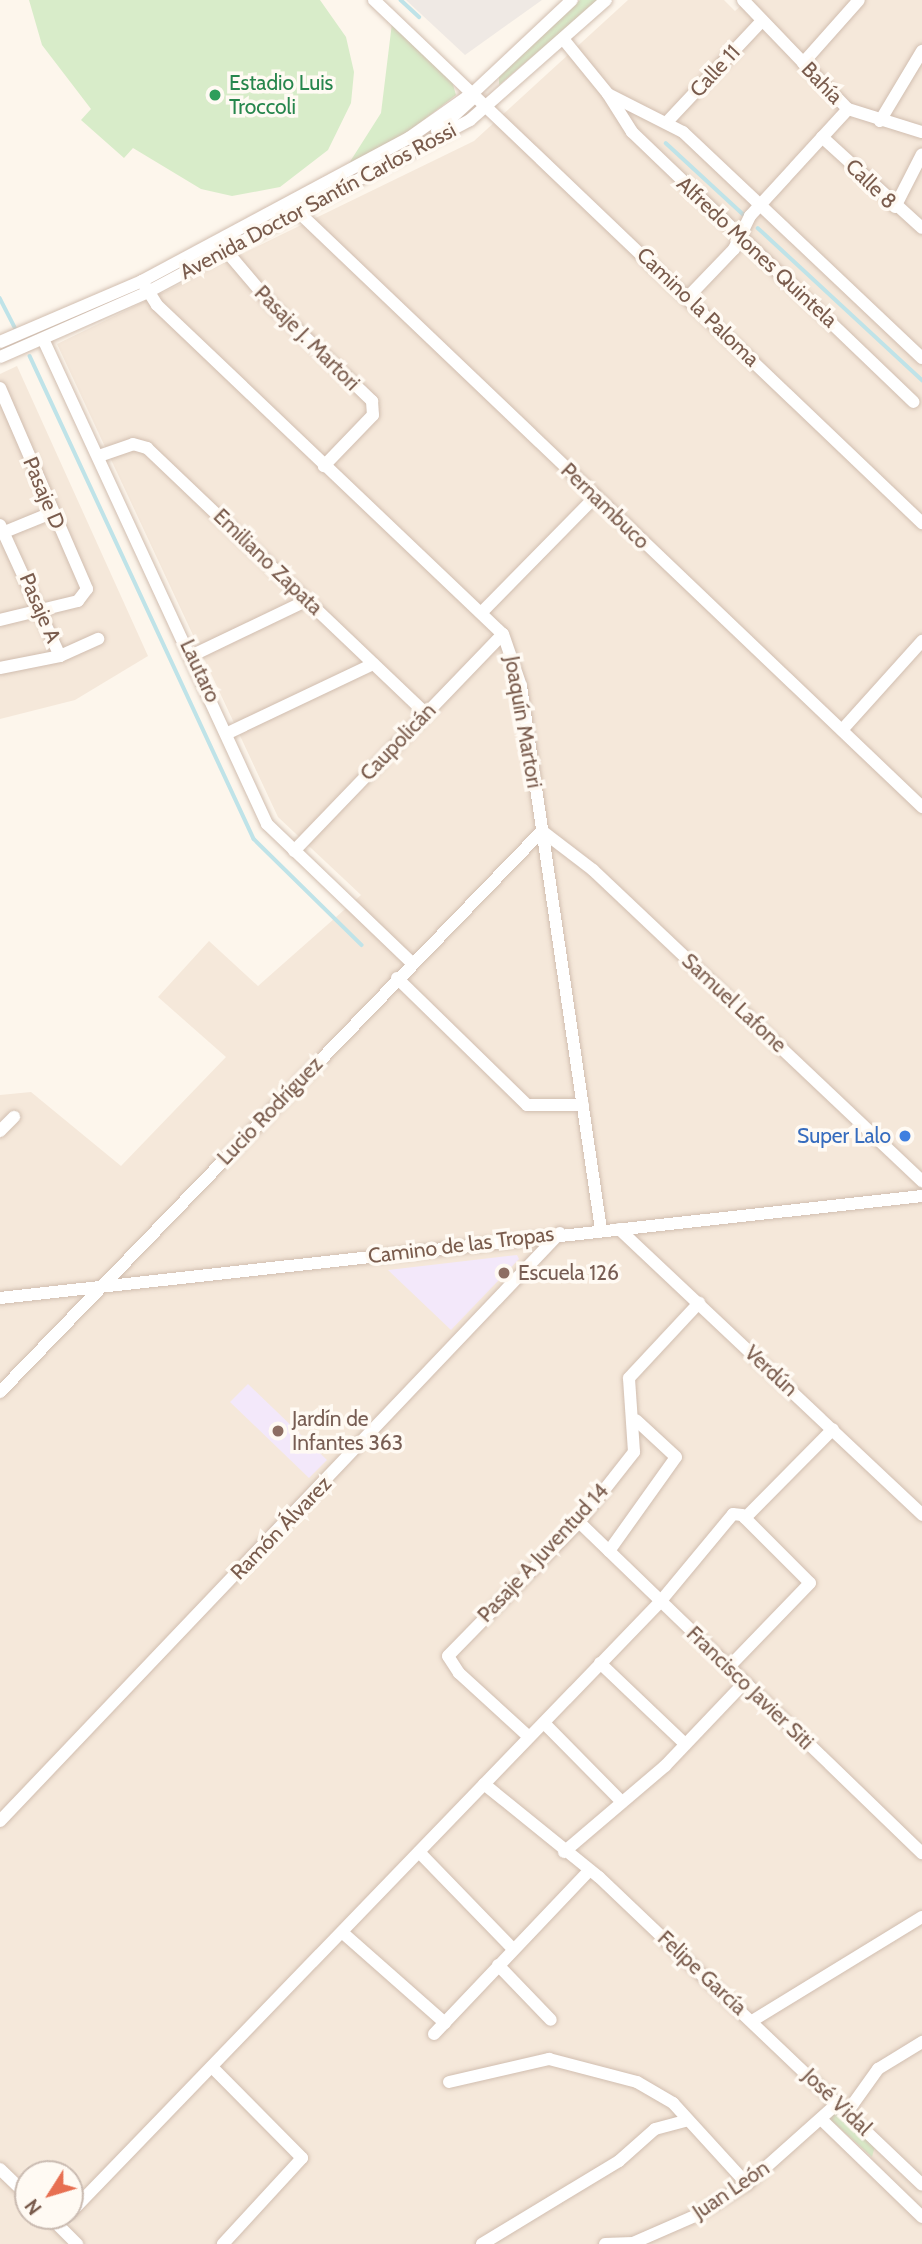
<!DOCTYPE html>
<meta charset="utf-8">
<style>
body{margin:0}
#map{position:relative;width:922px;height:2244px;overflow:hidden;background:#fdf6ec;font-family:Cabin,sans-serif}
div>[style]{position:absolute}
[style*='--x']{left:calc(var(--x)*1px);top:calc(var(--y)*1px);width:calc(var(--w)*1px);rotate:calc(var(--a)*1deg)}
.residential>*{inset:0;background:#f5e8da}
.industrial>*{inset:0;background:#efe9e4}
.education>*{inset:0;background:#f3e8fa}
.green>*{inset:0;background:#d8ecc9}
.stream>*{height:3.5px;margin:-1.75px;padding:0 1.75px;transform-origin:1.75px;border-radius:1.75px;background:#bfe3e8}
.roads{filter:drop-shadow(0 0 2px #d1beb0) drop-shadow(0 0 2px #d1beb0)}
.minor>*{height:12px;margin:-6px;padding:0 6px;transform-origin:6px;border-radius:6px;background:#fff}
.dots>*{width:19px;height:19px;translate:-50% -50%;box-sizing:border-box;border:4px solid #fffaf3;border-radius:50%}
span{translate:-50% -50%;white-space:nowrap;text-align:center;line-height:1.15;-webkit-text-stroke:7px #fffaf3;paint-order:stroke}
.street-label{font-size:21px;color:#7a5c4d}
.leisure-label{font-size:21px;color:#27864d}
.left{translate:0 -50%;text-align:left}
.shop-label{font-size:21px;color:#366cbe}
.right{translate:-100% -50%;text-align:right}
.education-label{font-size:21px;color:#785e54}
.north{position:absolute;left:14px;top:2160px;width:70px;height:70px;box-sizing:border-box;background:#fffaf3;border:2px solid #cabbb1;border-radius:50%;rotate:233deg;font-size:19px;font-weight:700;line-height:28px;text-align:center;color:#7a5c4d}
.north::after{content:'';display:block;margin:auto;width:24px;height:32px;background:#e76f51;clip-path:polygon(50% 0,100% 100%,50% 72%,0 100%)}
</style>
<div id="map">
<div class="residential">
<i style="clip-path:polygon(evenodd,628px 0,724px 0,735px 11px,747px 0,922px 0,922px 2244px,0 2244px,0 1095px,31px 1092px,121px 1166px,226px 1057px,158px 997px,209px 941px,258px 986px,361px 895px,278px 817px,57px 344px,474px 141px,628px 0,28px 2174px,70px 2174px,70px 2216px,28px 2216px,28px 2174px)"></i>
<i style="clip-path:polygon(17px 366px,148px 656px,75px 700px,0 719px,0 374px)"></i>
</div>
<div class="industrial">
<i style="clip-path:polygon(406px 0,542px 0,465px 55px)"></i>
</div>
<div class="education">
<i style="clip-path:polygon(517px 1255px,519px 1259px,451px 1330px,388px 1270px)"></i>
<i style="clip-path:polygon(248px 1384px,327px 1460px,309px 1478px,230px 1402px)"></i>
</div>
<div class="green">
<i style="clip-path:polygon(29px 0,320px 0,346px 37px,354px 72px,351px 103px,328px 150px,280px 187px,232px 196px,201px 189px,133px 148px,124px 158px,81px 120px,91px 109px,42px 45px)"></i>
<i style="clip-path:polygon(580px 0,599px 0,499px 85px,499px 76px)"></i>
<i style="clip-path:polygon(392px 23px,452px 81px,456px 95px,404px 135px,346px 168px,381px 113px)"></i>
<i style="clip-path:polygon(833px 2113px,843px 2115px,875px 2146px,872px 2157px,831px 2120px)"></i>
</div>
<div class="stream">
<i style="--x:401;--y:0;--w:25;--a:43"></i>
<i style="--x:666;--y:143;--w:105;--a:42.7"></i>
<i style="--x:758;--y:228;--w:224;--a:42.8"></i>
<i style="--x:0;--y:298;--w:33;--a:63"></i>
<i style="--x:30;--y:356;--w:532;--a:65.12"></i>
<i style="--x:254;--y:839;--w:151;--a:44.5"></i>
</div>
<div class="roads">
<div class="minor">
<i style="--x:374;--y:0;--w:758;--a:43.66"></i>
<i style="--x:743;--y:0;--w:151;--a:46.1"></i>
<i style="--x:848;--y:109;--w:77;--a:17.3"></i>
<i style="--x:564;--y:40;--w:70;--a:50.8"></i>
<i style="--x:608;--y:94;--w:84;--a:26.9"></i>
<i style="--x:683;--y:132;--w:329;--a:43.4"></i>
<i style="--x:803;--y:63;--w:84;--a:-48.4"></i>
<i style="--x:608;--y:94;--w:45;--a:57.7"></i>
<i style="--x:632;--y:132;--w:390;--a:43.8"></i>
<i style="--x:880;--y:121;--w:82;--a:-59"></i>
<i style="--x:667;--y:122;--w:139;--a:-46.8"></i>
<i style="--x:437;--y:131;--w:47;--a:-42.4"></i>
<i style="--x:822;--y:137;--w:135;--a:42.3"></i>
<i style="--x:290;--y:204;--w:874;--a:43.65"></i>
<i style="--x:895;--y:207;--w:59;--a:-63"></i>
<i style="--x:222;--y:246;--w:77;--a:49.7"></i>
<i style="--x:272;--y:305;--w:139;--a:43.8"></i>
<i style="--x:372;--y:401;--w:14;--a:86"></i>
<i style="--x:373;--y:415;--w:71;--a:133.9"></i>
<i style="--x:142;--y:281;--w:28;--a:58"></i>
<i style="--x:157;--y:305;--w:477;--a:43.6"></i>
<i style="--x:503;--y:634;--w:55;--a:70.9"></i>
<i style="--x:521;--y:686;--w:550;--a:81.63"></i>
<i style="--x:688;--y:297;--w:66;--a:-46.2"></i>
<i style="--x:734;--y:249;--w:37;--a:-64"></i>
<i style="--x:750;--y:216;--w:145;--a:-47.5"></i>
<i style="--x:43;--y:339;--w:534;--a:65.21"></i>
<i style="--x:267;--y:824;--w:201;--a:43.8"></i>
<i style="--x:0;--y:342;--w:155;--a:-23.2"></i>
<i style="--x:142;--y:281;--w:303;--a:-28.2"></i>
<i style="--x:409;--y:138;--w:80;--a:-35.3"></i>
<i style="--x:474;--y:92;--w:134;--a:-43.2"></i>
<i style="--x:0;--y:357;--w:162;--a:-23.7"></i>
<i style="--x:148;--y:292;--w:365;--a:-28.1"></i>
<i style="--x:470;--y:120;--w:181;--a:-41.4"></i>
<i style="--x:0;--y:388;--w:219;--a:66.6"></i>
<i style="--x:87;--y:589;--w:15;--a:127"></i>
<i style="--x:78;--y:601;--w:80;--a:166.3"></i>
<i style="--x:99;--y:456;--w:36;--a:-19"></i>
<i style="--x:133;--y:444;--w:15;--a:16"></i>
<i style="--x:147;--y:448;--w:384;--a:43.6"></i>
<i style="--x:0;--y:525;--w:144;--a:65.4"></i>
<i style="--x:7;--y:531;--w:48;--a:-22.2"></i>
<i style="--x:483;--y:611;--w:160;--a:-45.5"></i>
<i style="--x:193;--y:655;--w:127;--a:-25.6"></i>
<i style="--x:0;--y:668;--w:61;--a:-11.3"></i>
<i style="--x:60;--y:656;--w:42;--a:-24.1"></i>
<i style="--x:842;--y:730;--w:120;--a:-48"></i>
<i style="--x:228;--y:733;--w:161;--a:-25.4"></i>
<i style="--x:294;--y:851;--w:301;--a:-46.1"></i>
<i style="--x:397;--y:978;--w:182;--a:44.3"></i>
<i style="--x:527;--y:1105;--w:56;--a:0"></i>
<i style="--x:0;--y:1131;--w:20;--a:-45"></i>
<i style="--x:619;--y:1229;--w:417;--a:43.3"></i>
<i style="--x:0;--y:1298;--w:928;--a:-6.31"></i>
<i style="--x:0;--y:1392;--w:780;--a:-45.99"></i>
<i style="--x:542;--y:831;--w:64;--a:37.4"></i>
<i style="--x:593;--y:870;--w:453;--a:43.4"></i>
<i style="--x:745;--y:1518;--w:125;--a:-45.3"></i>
<i style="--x:579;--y:1522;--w:477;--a:44"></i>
<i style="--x:609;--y:1551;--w:115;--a:-54.5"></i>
<i style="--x:676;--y:1457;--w:54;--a:-137.2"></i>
<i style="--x:600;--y:1663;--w:116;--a:43.6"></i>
<i style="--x:544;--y:1723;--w:108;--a:45.4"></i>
<i style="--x:529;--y:1737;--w:95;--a:-137.6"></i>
<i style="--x:459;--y:1673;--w:20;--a:-123"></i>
<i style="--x:448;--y:1656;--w:187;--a:-45.6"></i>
<i style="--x:579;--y:1522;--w:89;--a:-51.8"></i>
<i style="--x:634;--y:1452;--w:74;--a:-93.9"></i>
<i style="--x:629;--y:1378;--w:103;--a:-47"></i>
<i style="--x:484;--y:1784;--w:148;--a:39"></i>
<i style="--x:599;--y:1877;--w:446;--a:43.6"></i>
<i style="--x:0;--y:1821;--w:812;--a:-46.4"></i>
<i style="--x:419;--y:1852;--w:135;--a:45.9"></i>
<i style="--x:564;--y:1852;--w:133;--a:-40.4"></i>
<i style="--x:665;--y:1766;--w:115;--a:-46.4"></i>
<i style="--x:343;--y:1933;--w:136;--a:41.4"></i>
<i style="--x:498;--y:1965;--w:76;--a:46.1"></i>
<i style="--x:752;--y:2021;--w:199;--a:-31.5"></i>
<i style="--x:434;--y:2034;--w:224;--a:-46.5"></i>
<i style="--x:212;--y:2067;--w:128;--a:45.3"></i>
<i style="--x:302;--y:2158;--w:117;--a:132.6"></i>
<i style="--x:449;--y:2082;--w:103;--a:-13"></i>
<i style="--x:549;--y:2059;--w:91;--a:14.6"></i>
<i style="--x:637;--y:2082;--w:42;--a:30.3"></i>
<i style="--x:673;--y:2103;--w:110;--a:47.6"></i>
<i style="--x:848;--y:2111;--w:52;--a:-54.5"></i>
<i style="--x:878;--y:2069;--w:52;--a:-31.5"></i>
<i style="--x:823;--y:2121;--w:138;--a:44.1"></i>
<i style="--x:0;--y:2169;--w:39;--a:44"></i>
<i style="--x:70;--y:2213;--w:849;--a:-46"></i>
<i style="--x:660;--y:1602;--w:114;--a:-50.3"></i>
<i style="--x:733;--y:1514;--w:9;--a:6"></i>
<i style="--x:742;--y:1515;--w:96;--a:45"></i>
<i style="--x:810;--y:1583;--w:117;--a:134"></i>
<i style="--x:49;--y:2216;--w:40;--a:45"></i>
<i style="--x:482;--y:2244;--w:160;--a:-31.2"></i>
<i style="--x:619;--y:2161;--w:48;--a:-41.6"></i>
<i style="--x:655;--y:2129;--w:34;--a:-15"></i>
<i style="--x:605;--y:2244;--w:28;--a:-2"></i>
<i style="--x:633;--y:2243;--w:70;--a:-23.6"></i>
<i style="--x:697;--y:2215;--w:59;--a:-31.8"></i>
<i style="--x:747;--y:2184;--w:122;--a:-41.7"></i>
</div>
</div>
<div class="dots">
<i style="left:215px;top:95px;background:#2e9e5b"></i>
<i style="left:905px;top:1136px;background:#3f7fe0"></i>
<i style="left:504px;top:1273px;background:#8d6e63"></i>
<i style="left:278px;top:1431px;background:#8d6e63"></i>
</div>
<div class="street-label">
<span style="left:715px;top:71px;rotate:-47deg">Calle 11</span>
<span style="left:822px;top:83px;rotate:46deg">Bahía</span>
<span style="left:871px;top:184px;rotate:44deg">Calle 8</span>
<span style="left:318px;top:201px;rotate:-28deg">Avenida Doctor Santín Carlos Rossi</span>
<span style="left:757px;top:252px;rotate:43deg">Alfredo Mones Quintela</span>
<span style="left:698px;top:307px;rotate:44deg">Camino la Paloma</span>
<span style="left:307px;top:338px;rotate:45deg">Pasaje J. Martori</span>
<span style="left:44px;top:493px;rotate:67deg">Pasaje D</span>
<span style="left:605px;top:506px;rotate:44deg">Pernambuco</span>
<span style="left:268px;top:562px;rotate:44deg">Emiliano Zapata</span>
<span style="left:40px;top:608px;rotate:67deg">Pasaje A</span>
<span style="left:200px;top:671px;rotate:65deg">Lautaro</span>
<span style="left:523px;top:722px;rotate:80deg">Joaquín Martori</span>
<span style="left:398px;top:742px;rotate:-46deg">Caupolicán</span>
<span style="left:734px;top:1003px;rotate:43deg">Samuel Lafone</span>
<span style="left:270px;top:1111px;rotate:-46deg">Lucio Rodríguez</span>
<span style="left:461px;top:1245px;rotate:-7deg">Camino de las Tropas</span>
<span style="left:771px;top:1371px;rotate:43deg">Verdún</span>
<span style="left:281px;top:1528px;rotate:-46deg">Ramón Álvarez</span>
<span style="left:543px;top:1553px;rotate:-47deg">Pasaje A Juventud 14</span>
<span style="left:750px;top:1688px;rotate:44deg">Francisco Javier Siti</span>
<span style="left:702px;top:1973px;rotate:43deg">Felipe García</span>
<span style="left:837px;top:2102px;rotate:44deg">José Vidal</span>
<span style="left:731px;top:2190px;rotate:-34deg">Juan León</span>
</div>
<div class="leisure-label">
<span class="left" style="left:229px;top:95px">Estadio Luis<br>Troccoli</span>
</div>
<div class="shop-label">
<span class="right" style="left:891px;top:1136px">Super Lalo</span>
</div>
<div class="education-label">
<span class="left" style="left:518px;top:1273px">Escuela 126</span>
<span class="left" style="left:292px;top:1431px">Jardín de<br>Infantes 363</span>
</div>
<div class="north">N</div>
</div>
